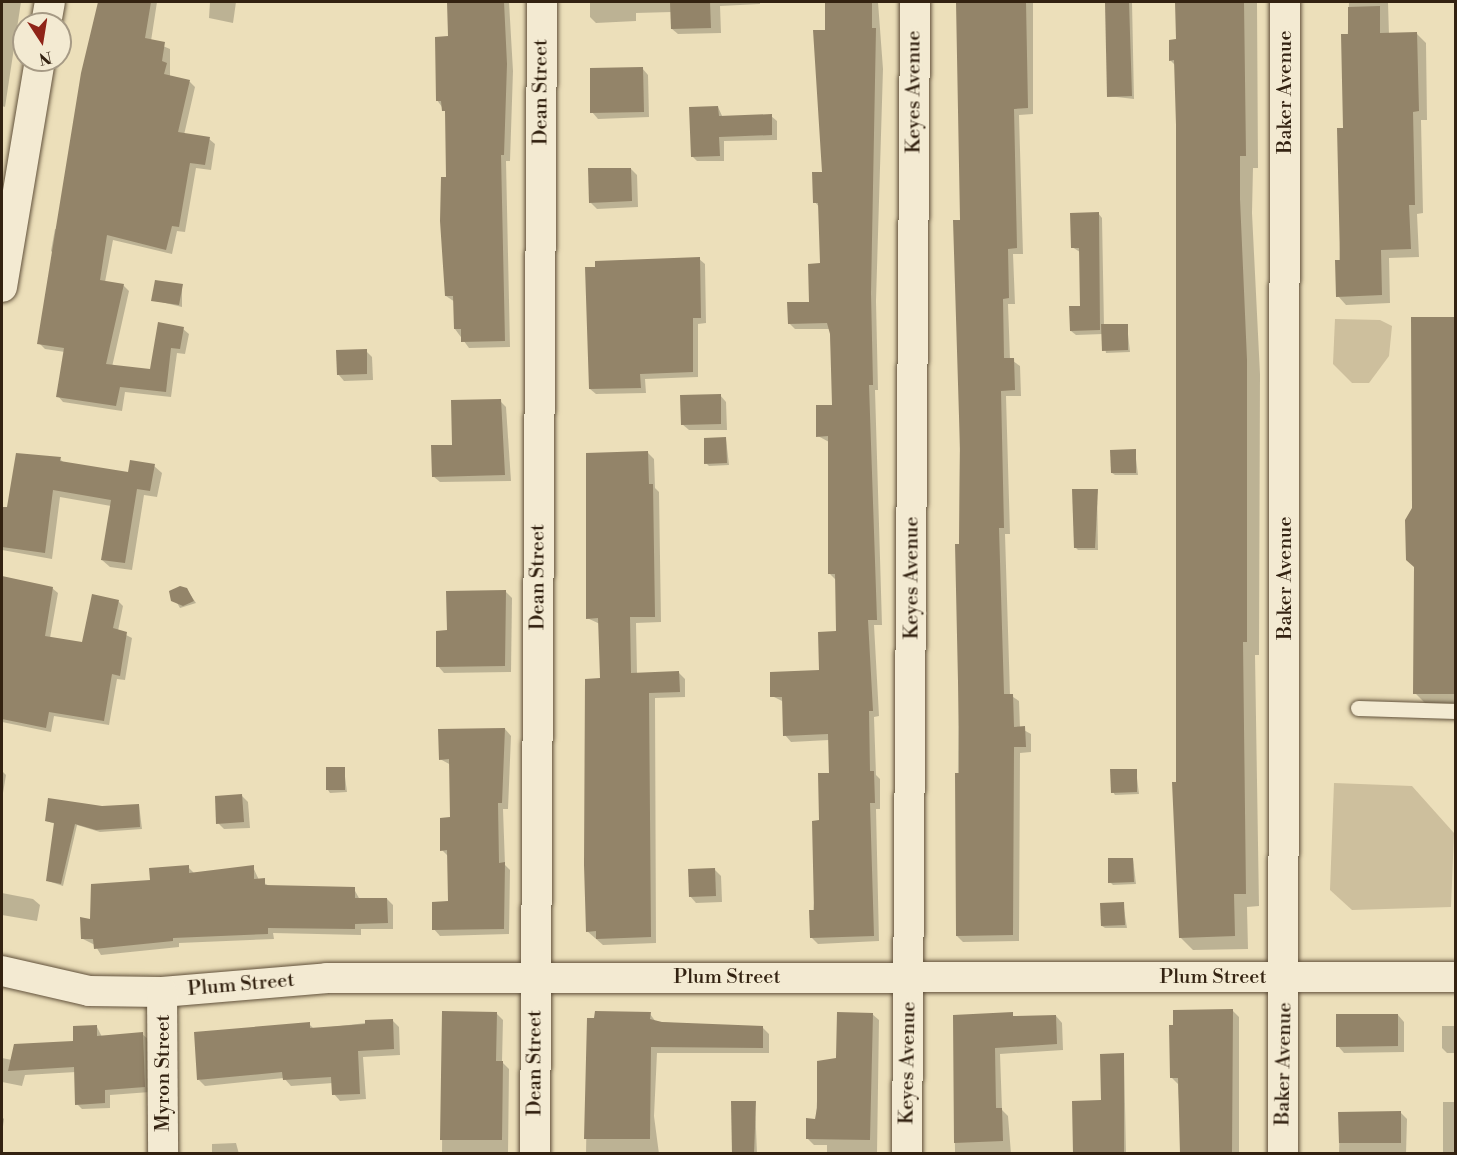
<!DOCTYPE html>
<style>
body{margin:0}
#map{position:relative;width:1457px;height:1155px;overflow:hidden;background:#ecdfba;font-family:"Libre Bodoni",serif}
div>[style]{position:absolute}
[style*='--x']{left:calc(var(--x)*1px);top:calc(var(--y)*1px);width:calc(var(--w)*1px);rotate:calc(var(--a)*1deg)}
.green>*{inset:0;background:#cdbf9d}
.shadow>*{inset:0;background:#0003}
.building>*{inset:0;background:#938469}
.roads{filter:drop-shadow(0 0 2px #61513b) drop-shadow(0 0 2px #61513b)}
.lane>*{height:15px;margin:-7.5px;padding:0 7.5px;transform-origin:7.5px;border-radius:7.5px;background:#f3ead2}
.street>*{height:30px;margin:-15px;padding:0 15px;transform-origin:15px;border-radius:15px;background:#f3ead2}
span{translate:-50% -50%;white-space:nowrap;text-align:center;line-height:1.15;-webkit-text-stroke:5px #f3ead2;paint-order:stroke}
.street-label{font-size:20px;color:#321}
.frame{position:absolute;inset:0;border:3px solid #321;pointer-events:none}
.north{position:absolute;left:12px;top:12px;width:60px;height:60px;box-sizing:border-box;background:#f3ead2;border:2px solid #a69a85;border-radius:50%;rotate:168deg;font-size:16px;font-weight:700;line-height:24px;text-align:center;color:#321}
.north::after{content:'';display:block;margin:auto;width:21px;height:27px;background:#8f2418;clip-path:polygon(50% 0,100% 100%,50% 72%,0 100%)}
</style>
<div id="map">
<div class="green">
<i style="clip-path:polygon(1335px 319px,1380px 320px,1392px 326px,1389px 356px,1369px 383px,1352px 383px,1333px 364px)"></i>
<i style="clip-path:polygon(1334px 783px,1412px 786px,1454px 833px,1451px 907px,1352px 910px,1330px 890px)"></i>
</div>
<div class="shadow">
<i style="clip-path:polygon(2px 2px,21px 2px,5px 107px,2px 106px)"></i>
<i style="clip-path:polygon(99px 2px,157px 2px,151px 41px,170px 49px,170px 77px,190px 82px,195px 87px,184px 135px,209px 139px,215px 144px,211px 170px,196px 168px,185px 232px,177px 231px,172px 254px,113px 240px,105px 282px,123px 285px,129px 291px,112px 367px,151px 371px,183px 329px,189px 334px,185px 354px,177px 353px,171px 397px,125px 392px,122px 411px,63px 402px,58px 396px,65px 352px,45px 349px,39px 343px,56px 256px,51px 251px,55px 229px,58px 229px)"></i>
<i style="clip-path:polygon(210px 2px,236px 2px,233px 23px,209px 18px)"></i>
<i style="clip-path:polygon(451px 2px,509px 2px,513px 71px,510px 161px,506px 161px,510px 347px,469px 348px,455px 329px,455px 302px,446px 296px,447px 114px,437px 100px,449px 38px)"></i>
<i style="clip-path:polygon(590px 2px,760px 2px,760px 4px,720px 6px,721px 33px,678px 34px,672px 29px,672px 12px,636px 13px,636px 21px,596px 23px,590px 17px)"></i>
<i style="clip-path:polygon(826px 2px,878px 2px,883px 69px,876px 301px,878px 390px,875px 390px,882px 625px,874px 625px,879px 716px,874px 717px,876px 775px,880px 779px,880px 809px,876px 809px,879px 941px,818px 944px,811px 937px,821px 822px,830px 774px,829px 740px,791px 742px,785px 735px,784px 702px,772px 696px,820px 672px,838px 633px,836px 580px,830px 574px,829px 442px,818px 436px,834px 406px,830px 329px,795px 329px,789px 323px,811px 303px,821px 265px,820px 208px,815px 202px,823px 173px)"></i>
<i style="clip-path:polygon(958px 2px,1033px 2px,1033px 114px,1019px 115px,1023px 254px,1013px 254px,1015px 304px,1008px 304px,1010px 359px,1020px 366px,1021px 396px,1006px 396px,1010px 534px,1005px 534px,1010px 695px,1019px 701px,1020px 728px,1031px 734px,1031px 752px,1020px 753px,1019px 941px,963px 942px,957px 936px,961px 221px)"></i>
<i style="clip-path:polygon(1106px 2px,1132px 2px,1134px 99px,1108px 96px)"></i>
<i style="clip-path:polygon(1177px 2px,1257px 2px,1258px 168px,1253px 168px,1252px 213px,1260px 374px,1259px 655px,1255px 655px,1259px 906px,1247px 907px,1248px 949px,1193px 950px,1180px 937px,1176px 66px,1170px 60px,1178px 41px)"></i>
<i style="clip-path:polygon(1349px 2px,1388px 2px,1389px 35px,1417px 34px,1426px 43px,1427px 120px,1421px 120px,1423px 213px,1417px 214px,1419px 257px,1389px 258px,1390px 303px,1346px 305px,1338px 296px)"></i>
<i style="clip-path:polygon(642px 68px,648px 75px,649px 117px,598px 119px,592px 112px)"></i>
<i style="clip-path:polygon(718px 107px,723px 118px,771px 116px,777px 121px,777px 140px,724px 141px,724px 161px,697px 161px,692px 156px)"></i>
<i style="clip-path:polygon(631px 169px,637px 175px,638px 207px,597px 209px,590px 202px)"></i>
<i style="clip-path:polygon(1098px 213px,1102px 218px,1104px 326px,1127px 325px,1130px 352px,1106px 353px,1103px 334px,1076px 335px,1071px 331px,1082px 308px,1080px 252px,1072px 247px)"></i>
<i style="clip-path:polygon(699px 259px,705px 264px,706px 323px,698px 324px,698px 377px,645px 379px,646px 393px,596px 394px,590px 389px)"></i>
<i style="clip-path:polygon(182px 286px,182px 307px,153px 300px)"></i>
<i style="clip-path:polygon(1413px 318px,1456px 318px,1456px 703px,1425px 703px,1415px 693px)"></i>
<i style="clip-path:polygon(366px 351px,372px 357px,373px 380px,344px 381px,338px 374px)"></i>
<i style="clip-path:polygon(720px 395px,726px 402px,727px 430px,689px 430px,682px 424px)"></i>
<i style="clip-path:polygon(500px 401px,506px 407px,511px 481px,440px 482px,433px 476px,453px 446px)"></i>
<i style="clip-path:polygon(726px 439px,729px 465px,709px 466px,706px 463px)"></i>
<i style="clip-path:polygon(1135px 451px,1138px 475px,1115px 475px,1112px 473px)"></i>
<i style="clip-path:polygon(648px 453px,654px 459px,655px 488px,659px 492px,661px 622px,636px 623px,637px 674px,679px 673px,685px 679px,685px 697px,655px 698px,656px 943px,603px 945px,587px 931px,602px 680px,600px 624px,587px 618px)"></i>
<i style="clip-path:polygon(60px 459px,64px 463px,129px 474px,154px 466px,162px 473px,157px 497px,144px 495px,132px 570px,110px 567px,102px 560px,111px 506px,60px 497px,52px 559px,2px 550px,3px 508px,8px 509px)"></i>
<i style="clip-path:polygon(1097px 490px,1098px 550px,1078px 550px,1075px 547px)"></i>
<i style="clip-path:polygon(2px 578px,52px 588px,58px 593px,50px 638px,83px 643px,118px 601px,123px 606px,118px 631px,132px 638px,125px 680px,117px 679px,109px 725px,54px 716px,51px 732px,2px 722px)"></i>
<i style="clip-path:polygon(171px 592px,189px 593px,196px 603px,180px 608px)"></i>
<i style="clip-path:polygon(506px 592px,512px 598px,511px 672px,444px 673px,438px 666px,449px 632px)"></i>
<i style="clip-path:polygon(505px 729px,511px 736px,508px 809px,503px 809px,505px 865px,510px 870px,509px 934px,440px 936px,434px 929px,449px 903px,448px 856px,442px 850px,452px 819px,451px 765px,440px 759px)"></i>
<i style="clip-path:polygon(344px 769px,347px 792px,330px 793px,328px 790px)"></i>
<i style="clip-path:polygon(1136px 770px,1139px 794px,1115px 795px,1113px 792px)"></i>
<i style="clip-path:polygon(2px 771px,6px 775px,2px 799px)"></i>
<i style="clip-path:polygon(242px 796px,248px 802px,250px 828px,224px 829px,218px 823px)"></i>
<i style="clip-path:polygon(139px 805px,142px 829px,100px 832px,77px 825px,63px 886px,48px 881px,56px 824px,46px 821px,102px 808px)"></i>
<i style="clip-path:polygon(1133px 859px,1136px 884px,1113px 885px,1110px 882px)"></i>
<i style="clip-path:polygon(188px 867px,194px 873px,253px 867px,259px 880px,271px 887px,354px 889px,360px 900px,387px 899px,393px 905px,393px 929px,361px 929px,361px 935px,273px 933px,274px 939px,179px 943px,179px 947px,101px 955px,95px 945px,83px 939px,92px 921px,151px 881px)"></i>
<i style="clip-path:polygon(715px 870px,721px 876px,722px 902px,696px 903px,690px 896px)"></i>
<i style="clip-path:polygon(2px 893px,33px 899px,40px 905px,37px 921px,2px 915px)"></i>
<i style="clip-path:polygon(1123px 903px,1127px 928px,1105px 928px,1102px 926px)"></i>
<i style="clip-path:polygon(1232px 1010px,1239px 1017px,1239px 1154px,1182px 1154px,1178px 1084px,1172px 1078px)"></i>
<i style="clip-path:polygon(443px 1012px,496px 1013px,503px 1020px,502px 1062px,509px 1069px,508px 1154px,442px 1154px)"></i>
<i style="clip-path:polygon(650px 1014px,656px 1022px,763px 1028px,769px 1034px,769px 1053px,657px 1053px,654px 1116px,659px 1154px,586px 1154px,588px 1020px)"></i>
<i style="clip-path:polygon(872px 1014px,879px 1020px,877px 1154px,827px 1154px,827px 1145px,814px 1145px,808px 1139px,816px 1120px,819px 1062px,837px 1059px)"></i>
<i style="clip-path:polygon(1398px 1015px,1404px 1022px,1404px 1052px,1344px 1053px,1338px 1046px)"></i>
<i style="clip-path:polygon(954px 1016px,1056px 1016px,1062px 1023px,1063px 1050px,1000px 1054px,1002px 1110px,1008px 1116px,1011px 1154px,955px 1154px)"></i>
<i style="clip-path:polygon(392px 1020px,399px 1027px,400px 1055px,363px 1057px,366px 1099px,340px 1101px,334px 1094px,333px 1083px,291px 1086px,284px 1078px,205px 1086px,199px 1080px,309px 1024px,314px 1029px)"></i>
<i style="clip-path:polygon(1442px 1026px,1456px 1026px,1456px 1053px,1447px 1053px,1442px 1048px)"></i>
<i style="clip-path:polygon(97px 1027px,102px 1037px,142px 1034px,148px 1039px,150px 1092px,110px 1095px,110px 1108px,82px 1109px,77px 1104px,76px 1072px,25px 1075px,22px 1086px,2px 1082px,2px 1058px,12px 1060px,75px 1042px)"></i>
<i style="clip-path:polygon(1124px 1055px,1126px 1154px,1074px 1154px,1103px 1102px)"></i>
<i style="clip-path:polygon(1443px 1102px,1456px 1102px,1456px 1154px,1443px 1154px)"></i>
<i style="clip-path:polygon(755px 1103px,757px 1154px,733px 1154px)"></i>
<i style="clip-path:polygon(1340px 1113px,1401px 1113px,1407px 1119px,1406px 1154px,1339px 1154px)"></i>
<i style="clip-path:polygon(2px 1117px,4px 1119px,2px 1134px)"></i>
<i style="clip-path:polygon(236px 1143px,239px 1154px,212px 1154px,212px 1144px)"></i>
</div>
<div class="building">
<i style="clip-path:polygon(98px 2px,151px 2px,145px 38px,165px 42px,162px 61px,167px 63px,164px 74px,190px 80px,178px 132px,210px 137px,205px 165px,190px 163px,179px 227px,172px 226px,166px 250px,107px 235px,100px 280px,124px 284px,106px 364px,150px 369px,158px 322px,184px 327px,180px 349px,171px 348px,166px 392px,120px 387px,116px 406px,56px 397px,64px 348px,37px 344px,81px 73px)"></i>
<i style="clip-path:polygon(447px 2px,504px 2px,507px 64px,504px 155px,501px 155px,505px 341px,461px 342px,461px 329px,454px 329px,453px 296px,445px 296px,440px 221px,441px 177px,446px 177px,445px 111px,442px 111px,441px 101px,436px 101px,435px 37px,448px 36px)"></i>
<i style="clip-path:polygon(670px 2px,710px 2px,711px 28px,671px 29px)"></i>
<i style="clip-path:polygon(825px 2px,872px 2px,872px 28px,876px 28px,871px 293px,873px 385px,869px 385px,877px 620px,868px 620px,873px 711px,869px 711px,870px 771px,874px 771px,875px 803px,870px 803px,874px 936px,810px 938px,809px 910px,814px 910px,812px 821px,819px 820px,818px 773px,829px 773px,828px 734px,783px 736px,782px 697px,770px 697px,770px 672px,819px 670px,818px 632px,836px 631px,835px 574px,828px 574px,828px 436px,816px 437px,816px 405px,832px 405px,830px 334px,827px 323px,788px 324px,787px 302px,809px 302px,808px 264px,820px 263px,818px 203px,813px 203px,812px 172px,822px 172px,813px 30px,825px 30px)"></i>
<i style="clip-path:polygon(956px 2px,1026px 2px,1028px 108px,1014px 109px,1017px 248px,1008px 249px,1009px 298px,1003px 299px,1004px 358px,1014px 358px,1015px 390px,1001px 391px,1004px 528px,999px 528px,1004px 694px,1013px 694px,1014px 727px,1025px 726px,1026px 747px,1014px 747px,1013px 935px,956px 936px,955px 773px,959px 773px,959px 728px,955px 544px,959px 544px,960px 449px,953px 220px,960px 220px)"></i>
<i style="clip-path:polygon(1105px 2px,1129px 2px,1132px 96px,1107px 97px)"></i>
<i style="clip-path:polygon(1175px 2px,1244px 2px,1246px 156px,1240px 156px,1240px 199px,1247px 360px,1247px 642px,1243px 642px,1246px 894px,1234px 894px,1235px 936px,1179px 938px,1172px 782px,1176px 782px,1176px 125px,1174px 60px,1169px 61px,1169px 40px,1176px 39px)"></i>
<i style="clip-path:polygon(1380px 6px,1380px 33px,1417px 32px,1419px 111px,1413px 112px,1415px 205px,1409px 205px,1411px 249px,1381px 250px,1382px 295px,1336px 297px,1335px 260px,1340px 260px,1337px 128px,1343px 128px,1341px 34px,1348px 34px,1348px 7px)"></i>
<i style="clip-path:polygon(643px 67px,644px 112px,590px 113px,590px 68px)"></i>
<i style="clip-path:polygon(718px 106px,719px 116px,772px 114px,772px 135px,719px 137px,720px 156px,691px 157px,689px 107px)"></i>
<i style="clip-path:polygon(588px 168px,631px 168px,632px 201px,589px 203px)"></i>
<i style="clip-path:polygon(1099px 212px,1100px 330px,1070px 331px,1069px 306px,1080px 306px,1079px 248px,1071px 248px,1070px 213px)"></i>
<i style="clip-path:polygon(700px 257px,701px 318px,693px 318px,693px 372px,640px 374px,641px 388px,589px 389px,585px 267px,595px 267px,595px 261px)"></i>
<i style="clip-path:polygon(155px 280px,183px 284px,179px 305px,151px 301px)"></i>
<i style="clip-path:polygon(1411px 317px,1455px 317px,1455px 694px,1413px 694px,1414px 567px,1406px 560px,1405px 520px,1412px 508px)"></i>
<i style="clip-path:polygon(1101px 324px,1128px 324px,1128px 350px,1102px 351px)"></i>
<i style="clip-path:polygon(367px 349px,367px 374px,337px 375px,336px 350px)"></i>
<i style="clip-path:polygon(721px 394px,721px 424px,681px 425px,680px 395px)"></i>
<i style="clip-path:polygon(501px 399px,505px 475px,432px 477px,431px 445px,452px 445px,451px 400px)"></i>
<i style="clip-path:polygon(726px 437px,727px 463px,704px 464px,704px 438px)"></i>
<i style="clip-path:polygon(1136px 449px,1136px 473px,1111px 473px,1110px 450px)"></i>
<i style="clip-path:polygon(648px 451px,649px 484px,653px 484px,655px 617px,630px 617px,631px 673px,679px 671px,680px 692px,649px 693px,651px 937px,596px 939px,596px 931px,586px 932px,584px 865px,585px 679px,600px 678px,598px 618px,586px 619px,586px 453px)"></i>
<i style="clip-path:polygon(16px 453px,61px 457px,60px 461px,128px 472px,130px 460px,155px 464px,150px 491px,137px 489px,125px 563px,101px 560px,111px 500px,53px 490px,45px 553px,2px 547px,2px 507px,7px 507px)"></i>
<i style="clip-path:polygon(1072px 489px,1098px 489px,1095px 548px,1074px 548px)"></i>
<i style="clip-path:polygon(2px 576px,53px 587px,45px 636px,82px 642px,92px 594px,119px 600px,113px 628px,127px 632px,120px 676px,112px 674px,104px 721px,49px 712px,46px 728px,2px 719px)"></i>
<i style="clip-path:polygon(180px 586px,187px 588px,194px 601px,183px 606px,171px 601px,169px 591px)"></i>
<i style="clip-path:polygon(506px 590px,505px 666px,436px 667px,436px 631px,447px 630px,446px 591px)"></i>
<i style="clip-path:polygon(505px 728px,502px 803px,498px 803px,499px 863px,505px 862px,504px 929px,432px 930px,432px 902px,448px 901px,447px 850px,440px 851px,440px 818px,450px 817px,449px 759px,439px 760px,438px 729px)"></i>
<i style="clip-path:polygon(326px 767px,345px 767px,345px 790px,326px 790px)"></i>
<i style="clip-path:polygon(1110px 769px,1137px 769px,1137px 792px,1111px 793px)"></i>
<i style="clip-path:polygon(242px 794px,244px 822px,216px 824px,215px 796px)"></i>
<i style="clip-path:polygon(48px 798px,102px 806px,139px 804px,140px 827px,96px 830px,75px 824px,61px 884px,46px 881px,54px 823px,45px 821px)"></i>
<i style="clip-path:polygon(1108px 858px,1133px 858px,1134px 882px,1108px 883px)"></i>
<i style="clip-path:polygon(189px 865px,189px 873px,254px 865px,254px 879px,265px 878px,265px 885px,355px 887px,355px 898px,387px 898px,388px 923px,355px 924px,355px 929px,268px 928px,268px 934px,173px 938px,173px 941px,94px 949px,93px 939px,81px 939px,80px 917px,90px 919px,91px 884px,150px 880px,149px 868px)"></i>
<i style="clip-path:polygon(715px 868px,716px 896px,689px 897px,688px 869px)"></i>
<i style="clip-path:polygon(1124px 902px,1125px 925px,1101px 926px,1100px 903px)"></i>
<i style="clip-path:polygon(1233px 1009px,1232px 1154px,1180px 1154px,1178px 1078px,1170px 1078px,1169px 1025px,1173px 1025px,1173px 1010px)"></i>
<i style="clip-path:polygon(442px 1011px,497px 1012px,496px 1061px,503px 1061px,502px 1140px,440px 1140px)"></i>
<i style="clip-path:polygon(595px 1011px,651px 1012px,650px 1019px,662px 1022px,763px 1026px,763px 1048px,651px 1047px,650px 1139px,584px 1139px,587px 1018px,594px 1018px)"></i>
<i style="clip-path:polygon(837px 1012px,873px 1013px,870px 1140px,806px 1139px,806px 1118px,815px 1119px,817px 1108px,817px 1061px,836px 1058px)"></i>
<i style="clip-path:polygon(1013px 1012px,1013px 1016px,1056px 1015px,1057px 1044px,995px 1048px,996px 1108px,1002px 1108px,1003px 1141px,954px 1143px,953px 1015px)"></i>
<i style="clip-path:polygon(1336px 1014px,1398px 1014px,1398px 1046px,1336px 1047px)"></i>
<i style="clip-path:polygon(393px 1019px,394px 1049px,358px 1051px,360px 1094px,332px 1095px,331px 1077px,283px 1080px,282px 1072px,197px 1080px,194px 1032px,310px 1022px,310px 1028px,365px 1024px,365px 1020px)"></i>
<i style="clip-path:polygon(97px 1025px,97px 1036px,143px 1032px,145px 1087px,105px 1090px,105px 1103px,75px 1105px,74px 1067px,8px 1071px,14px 1044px,73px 1041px,73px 1026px)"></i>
<i style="clip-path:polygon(1124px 1053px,1124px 1154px,1073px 1154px,1072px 1101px,1101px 1100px,1100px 1054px)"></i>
<i style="clip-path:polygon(731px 1101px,756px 1101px,754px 1154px,732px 1154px)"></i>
<i style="clip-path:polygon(1401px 1111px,1401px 1143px,1339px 1143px,1338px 1112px)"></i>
</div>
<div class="roads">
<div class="lane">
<i style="--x:1358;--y:708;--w:98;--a:1.8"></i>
</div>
<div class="street">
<i style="--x:46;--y:24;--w:22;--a:-80"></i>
<i style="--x:2;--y:287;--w:230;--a:-80.5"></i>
<i style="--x:2;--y:971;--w:89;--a:12.9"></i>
<i style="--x:89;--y:991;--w:73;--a:0.8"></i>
<i style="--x:162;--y:992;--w:166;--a:-4.8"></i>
<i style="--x:327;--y:978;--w:1129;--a:-0.05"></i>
<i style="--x:162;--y:992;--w:162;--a:89.6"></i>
<i style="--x:535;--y:1154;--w:1152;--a:-89.65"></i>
<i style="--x:907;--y:1154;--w:1152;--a:-89.6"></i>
<i style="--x:1283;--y:1154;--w:1152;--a:-89.9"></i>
</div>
</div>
<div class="street-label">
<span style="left:541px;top:92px;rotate:-90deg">Dean Street</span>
<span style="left:914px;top:92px;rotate:-90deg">Keyes Avenue</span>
<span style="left:1285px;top:92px;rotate:-90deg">Baker Avenue</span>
<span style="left:538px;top:577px;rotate:-90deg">Dean Street</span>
<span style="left:912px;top:578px;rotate:-90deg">Keyes Avenue</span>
<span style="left:1285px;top:578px;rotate:-90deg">Baker Avenue</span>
<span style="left:727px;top:977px">Plum Street</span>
<span style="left:1213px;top:977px">Plum Street</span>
<span style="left:241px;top:985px;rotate:-5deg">Plum Street</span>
<span style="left:535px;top:1063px;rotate:-90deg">Dean Street</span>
<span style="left:908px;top:1063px;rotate:-89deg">Keyes Avenue</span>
<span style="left:1284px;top:1064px;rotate:-89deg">Baker Avenue</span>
<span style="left:163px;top:1073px;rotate:-90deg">Myron Street</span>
</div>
<div class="frame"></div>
<div class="north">N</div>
</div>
